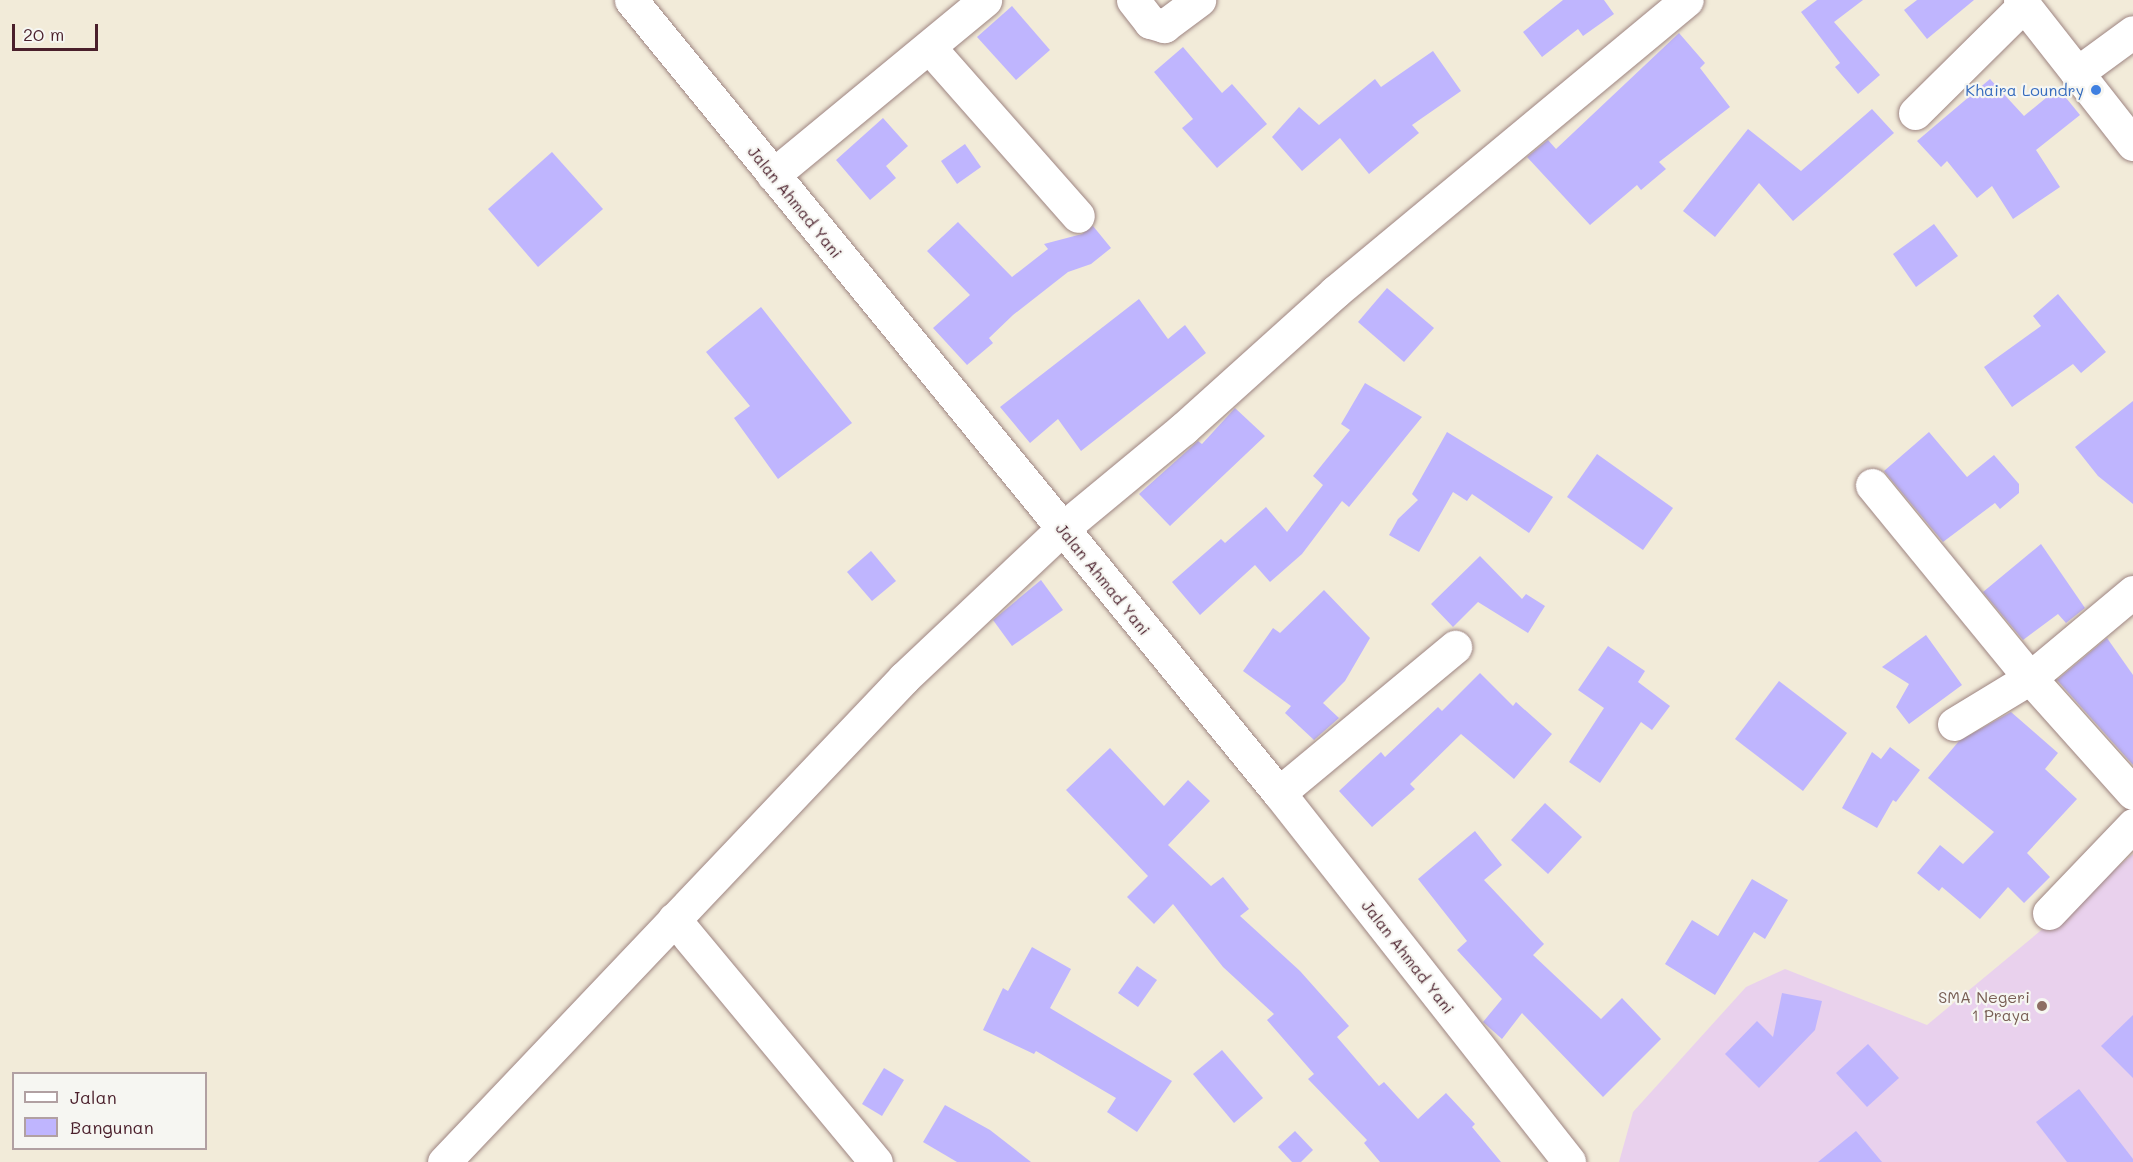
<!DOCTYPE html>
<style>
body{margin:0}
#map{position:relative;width:2133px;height:1162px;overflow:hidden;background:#f2ebd9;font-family:Mali,sans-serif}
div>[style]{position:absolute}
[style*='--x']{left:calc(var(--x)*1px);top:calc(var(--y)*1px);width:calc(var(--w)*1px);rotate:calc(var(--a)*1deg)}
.built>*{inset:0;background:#e9d1ed}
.building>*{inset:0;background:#bfb5fe}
.roads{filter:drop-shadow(0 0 2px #9e8582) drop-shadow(0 0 2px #9e8582)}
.street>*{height:33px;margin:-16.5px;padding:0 16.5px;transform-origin:16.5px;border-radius:16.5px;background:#fff}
.secondary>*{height:33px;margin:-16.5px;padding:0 16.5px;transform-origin:16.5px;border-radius:16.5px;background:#fff}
.dots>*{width:16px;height:16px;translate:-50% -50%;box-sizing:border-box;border:3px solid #f6f6f2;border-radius:50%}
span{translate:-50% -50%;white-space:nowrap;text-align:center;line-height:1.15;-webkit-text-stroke:4.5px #f6f6f2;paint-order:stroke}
.shop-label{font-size:16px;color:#366cbe}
.right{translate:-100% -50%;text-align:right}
.street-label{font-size:16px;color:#4a1f2b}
.education-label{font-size:16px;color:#785e54}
.legend{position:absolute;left:12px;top:1072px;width:195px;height:78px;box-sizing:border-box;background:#f6f6f2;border:2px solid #b1a0a2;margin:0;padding:8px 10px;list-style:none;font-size:18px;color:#4a1f2b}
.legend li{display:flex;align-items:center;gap:12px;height:30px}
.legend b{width:30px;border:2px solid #b1a0a2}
.scale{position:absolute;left:12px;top:24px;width:86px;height:27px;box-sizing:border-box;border:3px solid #4a1f2b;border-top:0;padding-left:8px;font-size:18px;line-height:21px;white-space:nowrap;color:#4a1f2b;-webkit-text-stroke:4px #f6f6f2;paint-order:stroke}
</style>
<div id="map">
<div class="built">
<i style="clip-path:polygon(2133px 854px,2133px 1162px,1619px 1162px,1633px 1112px,1746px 987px,1785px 969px,1927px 1025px)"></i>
</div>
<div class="building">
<i style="clip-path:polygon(1563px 0,1604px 0,1614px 14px,1583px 36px,1578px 29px,1542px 57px,1523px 32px)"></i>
<i style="clip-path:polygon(1817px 0,1863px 0,1834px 22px,1880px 75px,1858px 94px,1835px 67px,1840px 63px,1801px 12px)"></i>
<i style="clip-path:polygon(1917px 0,1974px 0,1927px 39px,1904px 10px)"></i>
<i style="clip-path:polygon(1012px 6px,1050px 50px,1016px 80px,977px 37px)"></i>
<i style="clip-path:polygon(1679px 33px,1705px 63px,1700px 68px,1730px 107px,1659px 162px,1666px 169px,1641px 190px,1637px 185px,1590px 225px,1527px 157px,1548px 140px,1556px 149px)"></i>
<i style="clip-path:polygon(1183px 47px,1222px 93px,1232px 84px,1267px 124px,1217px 168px,1182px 128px,1193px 119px,1154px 72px)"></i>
<i style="clip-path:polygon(1433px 51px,1461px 91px,1412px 125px,1419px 133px,1369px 174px,1340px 138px,1302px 171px,1272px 137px,1299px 107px,1319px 125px,1375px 79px,1381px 87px)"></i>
<i style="clip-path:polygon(1990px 79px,2024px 116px,2058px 88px,2080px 115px,2036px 150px,2060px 187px,2013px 219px,1992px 186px,1977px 198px,1947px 161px,1941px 167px,1917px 141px)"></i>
<i style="clip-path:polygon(1872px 109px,1894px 133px,1793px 221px,1759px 183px,1715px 237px,1683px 211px,1748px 129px,1801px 171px)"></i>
<i style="clip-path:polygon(883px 118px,908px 146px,886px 166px,896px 178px,870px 200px,836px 160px)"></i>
<i style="clip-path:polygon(965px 144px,981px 167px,957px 184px,941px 161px)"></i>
<i style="clip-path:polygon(552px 152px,603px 209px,538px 267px,488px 209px)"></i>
<i style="clip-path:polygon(958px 222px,1012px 277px,1048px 249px,1044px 244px,1082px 234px,1093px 226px,1111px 248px,1091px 264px,1068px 272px,1013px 315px,989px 338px,993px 343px,967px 365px,933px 328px,970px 295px,927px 251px)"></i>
<i style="clip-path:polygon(1934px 224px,1958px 256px,1916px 287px,1893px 254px)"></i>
<i style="clip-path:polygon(1387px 288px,1434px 328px,1404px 362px,1358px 322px)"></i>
<i style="clip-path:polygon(2058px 294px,2106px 352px,2081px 373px,2073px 364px,2012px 407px,1984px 367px,2041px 326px,2033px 316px)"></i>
<i style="clip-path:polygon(1139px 299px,1168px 339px,1185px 325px,1206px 353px,1081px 451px,1058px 419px,1030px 443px,1000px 407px)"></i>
<i style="clip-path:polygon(761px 307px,852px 423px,778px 479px,734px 418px,750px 406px,706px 352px)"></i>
<i style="clip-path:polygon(1365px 383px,1422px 417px,1349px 507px,1342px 501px,1302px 554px,1270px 582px,1255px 565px,1200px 615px,1172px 582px,1221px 539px,1225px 543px,1266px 507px,1287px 532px,1323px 485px,1313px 476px,1350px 430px,1341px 424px)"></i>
<i style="clip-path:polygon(2133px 401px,2133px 504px,2098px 476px,2075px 447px)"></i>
<i style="clip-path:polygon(1235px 408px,1265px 436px,1170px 526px,1139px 494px,1198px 441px,1202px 444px)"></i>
<i style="clip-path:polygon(1447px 432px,1553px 497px,1529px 533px,1472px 494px,1467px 501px,1453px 492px,1419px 552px,1389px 535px,1398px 519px,1418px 500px,1412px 494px)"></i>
<i style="clip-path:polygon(1929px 432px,1967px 477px,1994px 455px,2019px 484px,2019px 493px,2000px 509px,1995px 503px,1943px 542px,1884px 471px)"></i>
<i style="clip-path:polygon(1597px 454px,1673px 508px,1643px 550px,1567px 497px)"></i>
<i style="clip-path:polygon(2041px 544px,2085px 608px,2066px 623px,2058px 614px,2023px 640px,1983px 592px)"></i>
<i style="clip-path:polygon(871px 551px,896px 581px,872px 601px,847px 572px)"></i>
<i style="clip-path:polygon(1480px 556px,1522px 599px,1526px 594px,1545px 606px,1528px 633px,1478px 602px,1453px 627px,1431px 604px)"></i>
<i style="clip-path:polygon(1041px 580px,1063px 610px,1012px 646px,993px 620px)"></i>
<i style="clip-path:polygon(1324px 590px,1370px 638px,1345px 681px,1323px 703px,1339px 718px,1314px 740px,1285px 713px,1291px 706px,1243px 671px,1273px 628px,1280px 633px)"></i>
<i style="clip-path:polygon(1926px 635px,1962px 685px,1909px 724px,1896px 707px,1909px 684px,1882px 667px)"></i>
<i style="clip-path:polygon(2107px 638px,2133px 675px,2133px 765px,2057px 680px)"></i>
<i style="clip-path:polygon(1608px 646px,1645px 671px,1638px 682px,1670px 706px,1652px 730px,1641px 722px,1600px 783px,1569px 762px,1604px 708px,1578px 690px)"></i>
<i style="clip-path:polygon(1480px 673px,1513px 706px,1516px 702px,1552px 734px,1514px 779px,1461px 734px,1410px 784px,1415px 789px,1372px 827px,1339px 791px,1381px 752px,1385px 757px,1438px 707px,1442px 711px)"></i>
<i style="clip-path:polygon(1779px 681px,1847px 733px,1803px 791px,1735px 739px)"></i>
<i style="clip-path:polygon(2011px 712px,2058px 753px,2045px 769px,2077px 799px,2027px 853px,2050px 877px,2024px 903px,2008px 887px,1980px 919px,1942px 887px,1939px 891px,1917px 873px,1940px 845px,1963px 864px,1994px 832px,1928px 778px,1959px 741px)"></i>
<i style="clip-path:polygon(1890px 747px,1920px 770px,1896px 802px,1893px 800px,1877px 828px,1842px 808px,1872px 752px,1881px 759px)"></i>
<i style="clip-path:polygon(1110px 748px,1164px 806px,1188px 780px,1210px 801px,1168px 845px,1211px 886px,1223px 877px,1249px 909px,1240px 916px,1300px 971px,1349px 1026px,1337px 1037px,1379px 1086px,1384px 1082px,1418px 1119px,1446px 1093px,1475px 1124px,1472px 1127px,1501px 1162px,1380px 1162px,1364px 1143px,1367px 1140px,1308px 1079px,1314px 1074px,1267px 1020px,1274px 1014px,1223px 967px,1173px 904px,1154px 924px,1127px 897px,1148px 876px,1066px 790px)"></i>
<i style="clip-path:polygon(1545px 803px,1582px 837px,1548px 874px,1511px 840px)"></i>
<i style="clip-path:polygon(1475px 831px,1502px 865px,1484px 880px,1544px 944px,1533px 955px,1601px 1019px,1622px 998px,1661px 1039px,1603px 1097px,1522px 1013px,1502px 1039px,1483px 1022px,1502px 999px,1457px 950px,1467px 941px,1418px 879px)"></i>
<i style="clip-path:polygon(1752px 879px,1788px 900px,1765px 939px,1754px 932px,1715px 995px,1665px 964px,1692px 920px,1718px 936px)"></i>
<i style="clip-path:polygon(1032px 947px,1071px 969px,1050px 1008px,1172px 1081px,1137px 1132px,1107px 1112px,1116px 1098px,1036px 1051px,1034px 1054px,983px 1030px,1003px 988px,1008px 991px)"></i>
<i style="clip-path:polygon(1137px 966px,1157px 980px,1138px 1007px,1118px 993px)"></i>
<i style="clip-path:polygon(1782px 993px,1822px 1001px,1815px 1030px,1759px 1088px,1725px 1054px,1757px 1021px,1773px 1037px)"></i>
<i style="clip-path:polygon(2133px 1015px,2133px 1078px,2101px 1046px)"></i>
<i style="clip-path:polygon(1868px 1044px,1899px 1078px,1867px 1107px,1836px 1073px)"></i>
<i style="clip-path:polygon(1222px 1050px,1263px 1098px,1234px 1123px,1193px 1074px)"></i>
<i style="clip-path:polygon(884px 1068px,904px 1080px,882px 1116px,862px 1104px)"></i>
<i style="clip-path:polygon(2079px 1089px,2133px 1159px,2133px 1162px,2067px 1162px,2036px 1122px)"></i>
<i style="clip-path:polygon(945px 1105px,990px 1130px,1031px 1162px,957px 1162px,923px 1142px)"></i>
<i style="clip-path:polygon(1295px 1131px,1313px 1150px,1301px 1162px,1292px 1162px,1278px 1147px)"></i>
<i style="clip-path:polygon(1856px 1131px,1882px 1162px,1818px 1162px)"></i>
</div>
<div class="roads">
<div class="street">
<i style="--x:1133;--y:0;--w:28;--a:52"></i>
<i style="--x:1150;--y:22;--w:15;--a:16"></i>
<i style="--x:1164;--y:26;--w:44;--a:-36.6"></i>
<i style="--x:2020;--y:0;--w:183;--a:51.9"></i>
<i style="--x:929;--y:47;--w:225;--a:48.6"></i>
<i style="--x:2077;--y:73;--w:69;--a:-36.2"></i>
<i style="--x:1915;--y:113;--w:153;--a:-44.7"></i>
<i style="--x:773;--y:175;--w:275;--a:-39.5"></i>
<i style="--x:1872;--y:485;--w:249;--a:50.7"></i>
<i style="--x:2030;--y:678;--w:154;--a:48.2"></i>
<i style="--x:1954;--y:724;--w:89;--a:-31.2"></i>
<i style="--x:2030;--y:678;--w:134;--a:-39.9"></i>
<i style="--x:1279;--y:793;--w:229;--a:-39.7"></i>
<i style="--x:2049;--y:913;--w:122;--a:-46.3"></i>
<i style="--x:674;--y:919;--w:316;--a:50.3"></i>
<i style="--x:444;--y:1162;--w:668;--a:-46.46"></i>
<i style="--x:904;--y:678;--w:217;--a:-43.3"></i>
<i style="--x:1062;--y:529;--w:157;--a:-39.6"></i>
<i style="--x:1183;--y:429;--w:205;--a:-42"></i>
<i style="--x:1335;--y:292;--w:457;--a:-39.7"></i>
</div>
<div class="secondary">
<i style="--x:631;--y:0;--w:1024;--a:50.75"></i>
<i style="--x:1279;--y:793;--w:469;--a:51.8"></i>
</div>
</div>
<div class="dots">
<i style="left:2096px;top:90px;background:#3f7fe0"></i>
<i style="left:2042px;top:1006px;background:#8d6e63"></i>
</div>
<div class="shop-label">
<span class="right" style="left:2084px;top:90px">Khaira Loundry</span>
</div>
<div class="street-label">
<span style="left:795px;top:202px;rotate:51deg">Jalan Ahmad Yani</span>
<span style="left:1103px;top:579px;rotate:51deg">Jalan Ahmad Yani</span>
<span style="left:1408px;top:957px;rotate:52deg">Jalan Ahmad Yani</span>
</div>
<div class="education-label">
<span class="right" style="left:2030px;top:1006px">SMA Negeri<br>1 Praya</span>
</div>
<ul class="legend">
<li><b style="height:8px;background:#fff"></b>Jalan</li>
<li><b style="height:16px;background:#bfb5fe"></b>Bangunan</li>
</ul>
<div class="scale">20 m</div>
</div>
